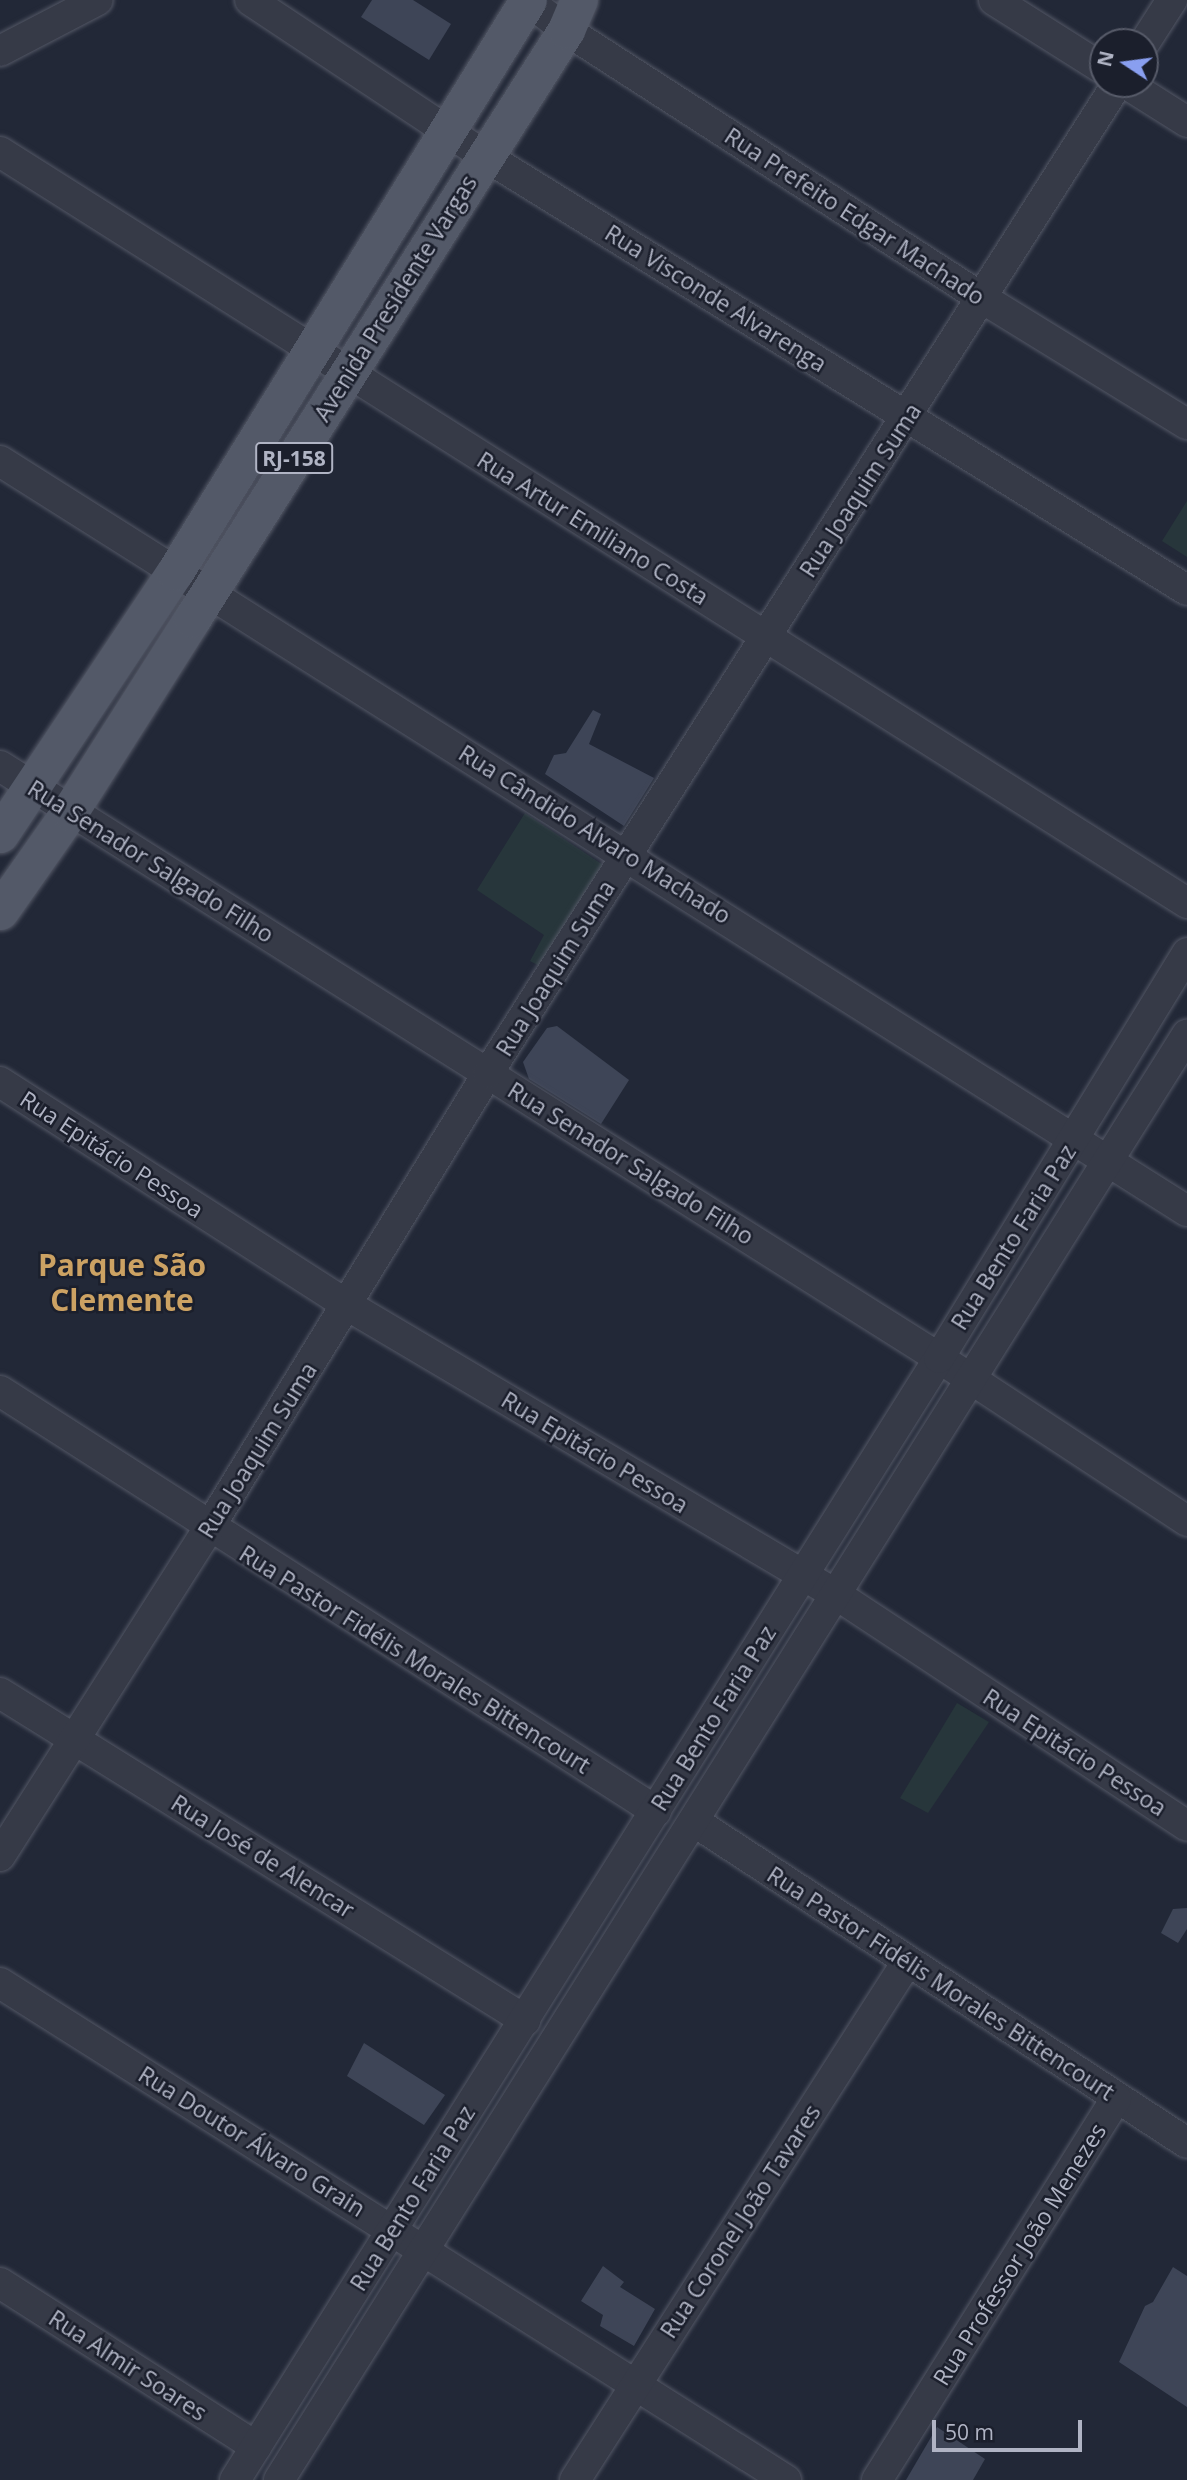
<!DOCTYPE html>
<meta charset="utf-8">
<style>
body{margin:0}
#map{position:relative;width:1187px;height:2480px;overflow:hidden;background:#222837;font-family:"Open Sans",sans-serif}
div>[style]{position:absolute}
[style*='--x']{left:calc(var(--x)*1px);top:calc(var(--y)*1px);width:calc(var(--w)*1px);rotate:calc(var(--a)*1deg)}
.green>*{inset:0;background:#27363b}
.building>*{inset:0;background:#3e4557}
.roads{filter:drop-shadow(0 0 2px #535765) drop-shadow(0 0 2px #535765)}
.minor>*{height:30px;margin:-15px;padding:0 15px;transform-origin:15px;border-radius:15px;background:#363a47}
.major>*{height:37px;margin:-18.5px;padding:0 18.5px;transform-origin:18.5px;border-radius:18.5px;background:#535968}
span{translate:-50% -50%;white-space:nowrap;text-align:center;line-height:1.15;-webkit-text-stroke:5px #1b1f2c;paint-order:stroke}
.shield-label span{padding:2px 5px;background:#1b1f2c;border:2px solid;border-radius:5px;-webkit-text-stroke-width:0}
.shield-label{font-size:21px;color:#b0b4c4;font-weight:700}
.street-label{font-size:23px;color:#b0b4c4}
.district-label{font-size:30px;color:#cca263;font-weight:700}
.north{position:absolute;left:1089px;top:28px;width:70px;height:70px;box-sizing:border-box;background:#1b1f2c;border:2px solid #575b69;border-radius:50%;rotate:283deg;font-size:19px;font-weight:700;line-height:28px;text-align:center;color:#b0b4c4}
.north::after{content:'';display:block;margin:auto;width:24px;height:32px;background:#899ff0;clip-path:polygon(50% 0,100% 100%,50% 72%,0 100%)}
.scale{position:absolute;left:932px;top:2420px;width:150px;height:32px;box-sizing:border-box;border:4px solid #b0b4c4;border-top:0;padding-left:9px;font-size:21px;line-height:24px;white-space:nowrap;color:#b0b4c4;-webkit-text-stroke:5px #1b1f2c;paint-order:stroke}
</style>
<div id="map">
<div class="green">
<i style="clip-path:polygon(1187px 501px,1187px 557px,1162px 541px)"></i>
<i style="clip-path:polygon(525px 813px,603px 865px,541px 967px,530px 961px,544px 935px,477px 890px)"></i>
<i style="clip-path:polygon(957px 1703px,989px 1722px,928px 1813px,900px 1798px)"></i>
</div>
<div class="building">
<i style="clip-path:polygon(372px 0,413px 0,451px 24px,429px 60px,361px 17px)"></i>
<i style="clip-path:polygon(593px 710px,601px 714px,589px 744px,654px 778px,624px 826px,545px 774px,554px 755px,566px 753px)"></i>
<i style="clip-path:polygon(557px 1026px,629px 1080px,601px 1124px,529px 1079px,523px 1062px,547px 1028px)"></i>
<i style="clip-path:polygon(1187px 1908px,1187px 1929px,1178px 1943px,1161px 1933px,1173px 1909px)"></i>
<i style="clip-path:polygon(364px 2043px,445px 2095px,424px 2125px,347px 2076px)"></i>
<i style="clip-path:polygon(603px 2266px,624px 2282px,620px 2287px,655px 2309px,634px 2346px,600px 2326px,603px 2315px,581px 2301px)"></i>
<i style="clip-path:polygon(1173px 2267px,1187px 2276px,1187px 2407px,1119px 2362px,1145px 2306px,1153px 2302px)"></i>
<i style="clip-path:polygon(937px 2427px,985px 2459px,973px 2480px,906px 2480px)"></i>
</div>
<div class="roads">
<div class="minor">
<i style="--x:250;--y:0;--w:282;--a:33.6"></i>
<i style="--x:485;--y:156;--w:825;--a:31.73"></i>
<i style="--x:527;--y:0;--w:49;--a:37.6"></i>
<i style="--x:566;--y:30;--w:495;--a:32.8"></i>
<i style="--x:982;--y:298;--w:241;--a:31.6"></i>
<i style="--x:994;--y:0;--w:129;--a:32.3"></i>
<i style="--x:1145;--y:42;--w:50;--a:-57.3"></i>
<i style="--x:0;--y:51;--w:110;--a:-27.5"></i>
<i style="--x:1127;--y:84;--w:71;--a:32.3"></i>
<i style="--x:0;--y:152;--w:1405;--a:32.32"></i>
<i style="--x:0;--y:461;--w:1404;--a:32.29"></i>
<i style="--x:0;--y:766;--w:1110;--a:32.23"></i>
<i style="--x:939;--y:1358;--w:297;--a:33.3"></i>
<i style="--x:0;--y:1082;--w:412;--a:32.7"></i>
<i style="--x:347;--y:1305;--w:569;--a:30.62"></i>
<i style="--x:837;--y:1595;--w:419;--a:33.4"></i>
<i style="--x:0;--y:1391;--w:779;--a:32.63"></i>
<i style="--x:0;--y:1693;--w:619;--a:31.92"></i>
<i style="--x:695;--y:1822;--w:587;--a:33.12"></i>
<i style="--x:0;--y:1856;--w:389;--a:-57.5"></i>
<i style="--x:209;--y:1528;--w:534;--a:-58.48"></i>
<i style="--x:488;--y:1073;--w:1172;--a:-57.54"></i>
<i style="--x:0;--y:1983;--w:930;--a:32.31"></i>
<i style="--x:0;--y:2283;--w:304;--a:32.6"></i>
<i style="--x:235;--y:2480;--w:1325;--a:-57.89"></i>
<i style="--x:939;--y:1358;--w:475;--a:-58.5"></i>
<i style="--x:279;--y:2480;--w:1707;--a:-57.86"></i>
<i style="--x:575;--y:2480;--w:615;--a:-57.34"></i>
<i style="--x:877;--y:2480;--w:450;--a:-57.9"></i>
</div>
<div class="major">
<i style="--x:0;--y:834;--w:315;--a:-56.3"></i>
<i style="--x:175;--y:572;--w:672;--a:-58.32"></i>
<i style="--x:0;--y:911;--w:122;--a:-55"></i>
<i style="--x:70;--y:811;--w:227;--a:-57.6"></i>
<i style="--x:192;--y:619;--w:698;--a:-57.59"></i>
<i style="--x:566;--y:30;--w:33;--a:-67"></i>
</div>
</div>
<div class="shield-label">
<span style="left:294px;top:458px">RJ-158</span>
</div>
<div class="street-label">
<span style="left:855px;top:216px;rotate:33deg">Rua Prefeito Edgar Machado</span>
<span style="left:395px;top:298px;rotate:-58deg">Avenida Presidente Vargas</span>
<span style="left:716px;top:298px;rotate:32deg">Rua Visconde Alvarenga</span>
<span style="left:860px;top:490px;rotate:-57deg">Rua Joaquim Suma</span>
<span style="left:593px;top:528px;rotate:32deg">Rua Artur Emiliano Costa</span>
<span style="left:595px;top:834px;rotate:32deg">Rua Cândido Alvaro Machado</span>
<span style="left:151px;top:861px;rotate:32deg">Rua Senador Salgado Filho</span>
<span style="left:555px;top:968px;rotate:-58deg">Rua Joaquim Suma</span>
<span style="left:112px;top:1154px;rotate:33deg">Rua Epitácio Pessoa</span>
<span style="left:631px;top:1163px;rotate:32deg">Rua Senador Salgado Filho</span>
<span style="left:1013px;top:1237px;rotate:-58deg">Rua Bento Faria Paz</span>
<span style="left:257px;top:1450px;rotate:-58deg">Rua Joaquim Suma</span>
<span style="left:595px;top:1452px;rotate:31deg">Rua Epitácio Pessoa</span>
<span style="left:415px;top:1659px;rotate:32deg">Rua Pastor Fidélis Morales Bittencourt</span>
<span style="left:713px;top:1718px;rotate:-58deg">Rua Bento Faria Paz</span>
<span style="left:1075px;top:1752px;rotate:33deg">Rua Epitácio Pessoa</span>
<span style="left:263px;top:1856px;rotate:32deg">Rua José de Alencar</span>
<span style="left:941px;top:1983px;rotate:33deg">Rua Pastor Fidélis Morales Bittencourt</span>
<span style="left:252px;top:2141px;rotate:32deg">Rua Doutor Álvaro Grain</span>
<span style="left:412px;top:2198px;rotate:-58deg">Rua Bento Faria Paz</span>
<span style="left:740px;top:2221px;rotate:-57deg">Rua Coronel João Tavares</span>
<span style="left:1019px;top:2254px;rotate:-58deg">Rua Professor João Menezes</span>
<span style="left:128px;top:2365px;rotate:33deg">Rua Almir Soares</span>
</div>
<div class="district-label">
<span style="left:122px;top:1282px">Parque São<br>Clemente</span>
</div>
<div class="north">N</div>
<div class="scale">50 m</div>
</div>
